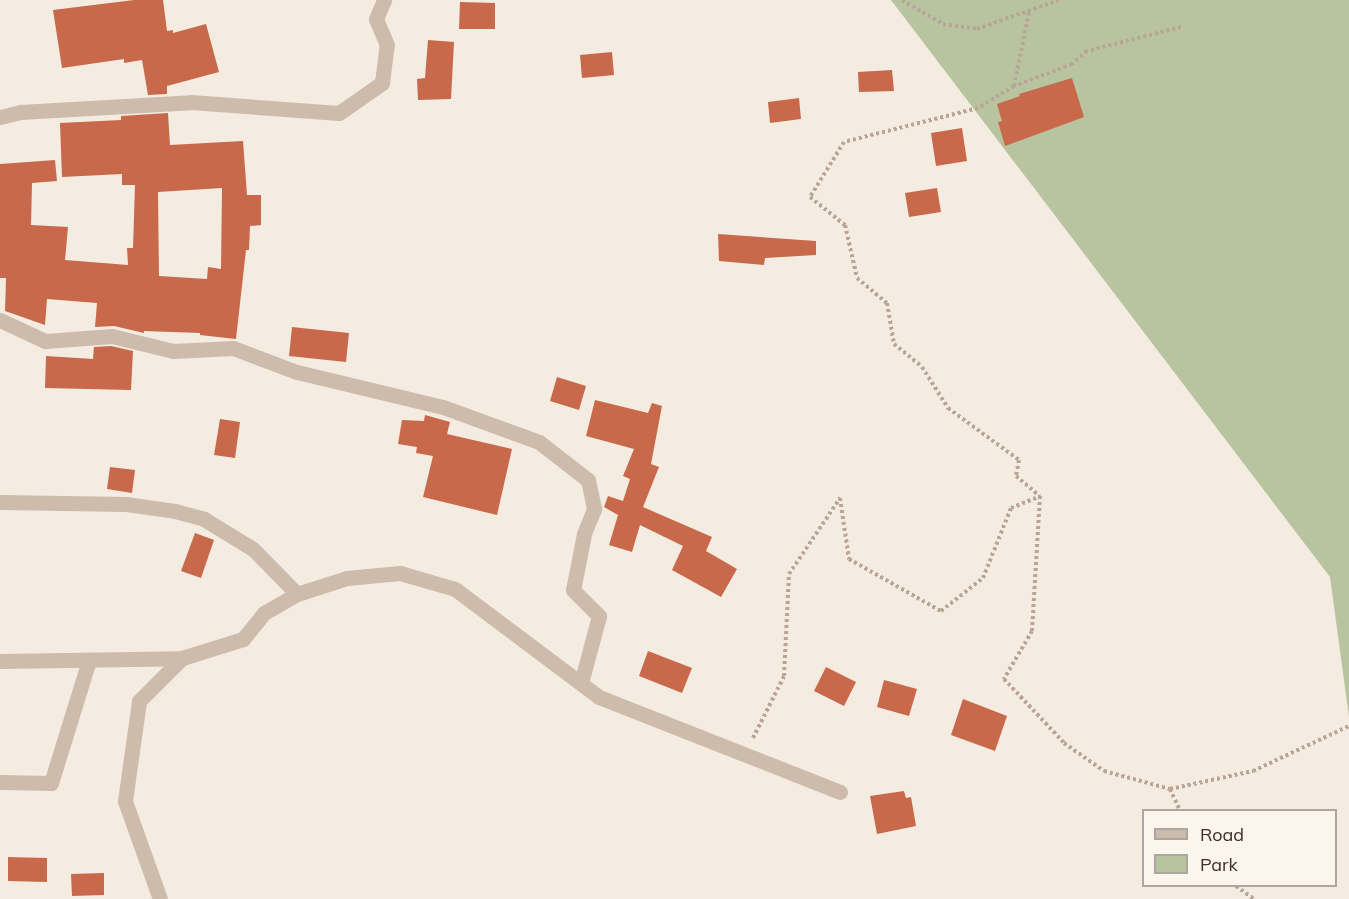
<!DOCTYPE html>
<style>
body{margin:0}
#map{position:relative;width:1349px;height:899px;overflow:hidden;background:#f4ebe1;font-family:Mulish,sans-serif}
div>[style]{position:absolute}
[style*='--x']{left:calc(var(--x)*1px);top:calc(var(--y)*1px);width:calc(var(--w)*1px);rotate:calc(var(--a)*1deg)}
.green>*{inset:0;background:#b8c4a0}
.building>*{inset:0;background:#c8694b}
.path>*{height:4px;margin-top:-2px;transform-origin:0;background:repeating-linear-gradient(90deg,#b9a596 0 3px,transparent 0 6px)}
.minor>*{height:15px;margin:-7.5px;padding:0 7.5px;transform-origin:7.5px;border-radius:7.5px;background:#cdbbac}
span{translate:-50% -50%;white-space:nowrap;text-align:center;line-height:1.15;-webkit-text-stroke:6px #fbf5ee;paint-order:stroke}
.legend{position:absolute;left:1142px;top:809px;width:195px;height:78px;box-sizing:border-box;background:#fbf5ee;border:2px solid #aea6a0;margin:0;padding:8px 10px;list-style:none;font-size:18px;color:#3b302b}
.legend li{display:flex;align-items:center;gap:12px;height:30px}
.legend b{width:30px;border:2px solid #aea6a0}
</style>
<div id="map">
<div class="green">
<i style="clip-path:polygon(891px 0,1349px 0,1349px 717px,1330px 577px)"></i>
</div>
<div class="building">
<i style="clip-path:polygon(134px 0,163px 0,167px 31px,173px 30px,173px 33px,206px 24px,219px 72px,167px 86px,167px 94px,148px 95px,142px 60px,124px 63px,124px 59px,62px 68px,53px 10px)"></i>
<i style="clip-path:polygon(460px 2px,495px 3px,495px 29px,459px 29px)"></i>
<i style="clip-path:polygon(428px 40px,454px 42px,451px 99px,418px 100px,417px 79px,425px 78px)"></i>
<i style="clip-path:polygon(612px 52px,614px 75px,582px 78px,580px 55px)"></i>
<i style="clip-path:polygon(892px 70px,894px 91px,859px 92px,858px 72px)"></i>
<i style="clip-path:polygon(1072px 78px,1084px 117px,1005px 146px,998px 122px,1002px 121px,997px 104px,1020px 96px,1019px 94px)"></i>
<i style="clip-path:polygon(799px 98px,801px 119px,770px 123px,768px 102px)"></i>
<i style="clip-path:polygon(evenodd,168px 113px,170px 145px,243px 141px,247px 195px,261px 195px,261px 225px,250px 226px,249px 250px,246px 250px,236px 339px,200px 335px,200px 333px,144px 331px,144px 333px,114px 326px,95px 327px,97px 303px,47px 299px,45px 325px,5px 311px,6px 278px,0 278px,0 164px,55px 160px,57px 181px,32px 183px,31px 225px,68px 227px,65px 260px,128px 265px,127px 248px,133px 248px,135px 185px,122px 185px,122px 174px,62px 177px,60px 123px,121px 120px,121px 116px,168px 113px,222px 188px,221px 269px,208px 267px,207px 279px,159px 276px,158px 192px,222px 188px)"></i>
<i style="clip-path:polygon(962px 128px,967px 161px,936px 166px,931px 133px)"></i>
<i style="clip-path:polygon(937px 188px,941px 212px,909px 217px,905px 193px)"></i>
<i style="clip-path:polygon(718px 234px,816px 241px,816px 255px,765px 258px,764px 265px,719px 261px)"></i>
<i style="clip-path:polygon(292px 327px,349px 333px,346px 362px,289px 356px)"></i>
<i style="clip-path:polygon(111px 346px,133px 351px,131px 390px,45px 388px,46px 356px,93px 359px,94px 347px)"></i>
<i style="clip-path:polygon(557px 377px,586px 386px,579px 410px,550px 401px)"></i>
<i style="clip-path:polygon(595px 400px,648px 413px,652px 403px,662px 406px,651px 464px,659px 467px,643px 507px,712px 537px,706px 551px,737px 569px,721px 597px,672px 570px,683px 546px,640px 525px,632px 552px,609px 545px,618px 515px,604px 507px,608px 496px,623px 501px,630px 479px,623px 476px,634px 449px,586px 436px)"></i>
<i style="clip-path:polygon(425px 415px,450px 422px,447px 434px,512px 449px,497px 515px,423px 497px,433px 456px,416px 453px,417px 447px,398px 444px,402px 420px,424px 421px)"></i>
<i style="clip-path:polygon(220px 419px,240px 422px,235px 458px,214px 455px)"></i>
<i style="clip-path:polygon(110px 467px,135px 470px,132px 493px,107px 489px)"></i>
<i style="clip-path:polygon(195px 533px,214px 540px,201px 578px,181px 571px)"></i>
<i style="clip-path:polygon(648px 651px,692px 668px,682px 693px,639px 676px)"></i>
<i style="clip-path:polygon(826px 667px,856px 682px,844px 706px,814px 691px)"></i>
<i style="clip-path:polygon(884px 680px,917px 689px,909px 716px,877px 707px)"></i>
<i style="clip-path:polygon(963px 699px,1007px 716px,995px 751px,951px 735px)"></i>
<i style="clip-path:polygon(904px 791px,906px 798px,911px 797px,916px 826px,877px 834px,870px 796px)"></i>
<i style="clip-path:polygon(8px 857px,47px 858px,47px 882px,8px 881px)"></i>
<i style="clip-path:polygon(104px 873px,104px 895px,72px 896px,71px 874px)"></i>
</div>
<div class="path">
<i style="--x:902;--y:0;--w:48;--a:30.3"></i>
<i style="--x:943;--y:24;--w:34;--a:8"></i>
<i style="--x:977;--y:29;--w:87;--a:-19.5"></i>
<i style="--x:1181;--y:27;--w:97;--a:165.7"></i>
<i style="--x:1087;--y:51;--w:20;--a:139"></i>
<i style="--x:1072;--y:64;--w:62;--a:159.2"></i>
<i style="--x:1014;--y:86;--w:42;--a:148.6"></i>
<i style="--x:978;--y:108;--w:138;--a:165.8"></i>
<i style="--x:844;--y:142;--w:65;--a:121.7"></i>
<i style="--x:810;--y:197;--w:45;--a:38.7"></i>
<i style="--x:845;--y:225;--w:54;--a:77.2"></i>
<i style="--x:857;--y:278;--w:39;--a:40"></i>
<i style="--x:887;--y:303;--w:42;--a:80.3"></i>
<i style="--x:894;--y:344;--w:36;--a:39"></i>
<i style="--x:922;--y:367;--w:49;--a:57.6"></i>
<i style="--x:948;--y:408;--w:88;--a:36.2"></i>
<i style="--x:1019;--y:460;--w:16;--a:101"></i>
<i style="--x:1016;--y:476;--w:31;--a:40"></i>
<i style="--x:1040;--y:496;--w:135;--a:93.4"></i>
<i style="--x:1032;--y:631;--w:56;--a:120.3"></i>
<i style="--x:1004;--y:679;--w:88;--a:46.8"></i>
<i style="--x:1064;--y:743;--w:49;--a:35"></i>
<i style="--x:1104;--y:771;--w:68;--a:15.3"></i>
<i style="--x:1170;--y:789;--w:85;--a:-12.2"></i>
<i style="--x:1253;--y:771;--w:106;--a:-25.1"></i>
<i style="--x:1014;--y:86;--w:76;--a:-78.5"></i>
<i style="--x:753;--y:738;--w:69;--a:-63.4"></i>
<i style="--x:784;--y:676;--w:102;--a:-87.2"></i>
<i style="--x:789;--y:574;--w:92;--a:-56.1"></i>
<i style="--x:840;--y:498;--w:62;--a:81.6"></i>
<i style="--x:849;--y:559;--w:106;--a:29.5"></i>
<i style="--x:941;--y:611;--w:53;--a:-38.2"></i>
<i style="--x:983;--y:578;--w:75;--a:-68.2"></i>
<i style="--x:1011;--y:508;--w:31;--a:-22"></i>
<i style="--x:1170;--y:789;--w:23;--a:65"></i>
<i style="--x:1236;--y:886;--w:22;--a:36"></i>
</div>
<div class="minor">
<i style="--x:0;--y:117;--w:21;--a:-14"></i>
<i style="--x:20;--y:112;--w:171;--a:-3.3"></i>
<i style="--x:191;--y:102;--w:148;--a:4.3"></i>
<i style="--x:339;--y:113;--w:52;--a:-34.9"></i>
<i style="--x:382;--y:83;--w:38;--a:-83"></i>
<i style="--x:387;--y:45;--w:28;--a:-113"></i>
<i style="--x:376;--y:19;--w:21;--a:-67"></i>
<i style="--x:0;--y:320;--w:50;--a:25"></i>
<i style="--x:45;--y:341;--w:67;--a:-4.3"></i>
<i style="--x:112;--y:336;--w:63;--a:13.8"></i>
<i style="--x:173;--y:351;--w:60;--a:-2.9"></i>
<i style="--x:233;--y:348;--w:68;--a:20.6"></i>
<i style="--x:297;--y:372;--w:150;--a:13.5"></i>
<i style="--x:443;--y:407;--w:102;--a:20"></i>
<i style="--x:539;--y:442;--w:62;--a:37.8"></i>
<i style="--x:588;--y:480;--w:30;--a:78"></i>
<i style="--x:594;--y:509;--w:27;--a:112"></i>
<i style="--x:584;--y:534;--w:57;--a:101.1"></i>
<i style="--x:573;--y:590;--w:37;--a:45"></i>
<i style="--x:599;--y:616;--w:69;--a:105"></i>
<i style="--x:0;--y:502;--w:126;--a:0.9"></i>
<i style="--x:126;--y:504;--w:49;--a:8.1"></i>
<i style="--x:175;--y:511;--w:30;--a:15"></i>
<i style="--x:204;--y:519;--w:57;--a:31.5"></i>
<i style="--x:253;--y:549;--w:63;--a:45.6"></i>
<i style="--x:0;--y:661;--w:182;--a:-0.9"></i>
<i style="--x:0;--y:782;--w:51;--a:1.1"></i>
<i style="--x:51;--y:783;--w:129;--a:-72.8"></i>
<i style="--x:160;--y:899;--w:104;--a:-109.7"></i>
<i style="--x:125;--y:801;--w:101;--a:-82"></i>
<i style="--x:139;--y:701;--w:61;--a:-45"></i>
<i style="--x:182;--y:658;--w:64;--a:-17.3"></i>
<i style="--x:243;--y:639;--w:33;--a:-51"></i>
<i style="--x:264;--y:613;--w:38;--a:-30"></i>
<i style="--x:297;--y:594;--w:52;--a:-17.7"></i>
<i style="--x:347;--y:578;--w:53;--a:-5.4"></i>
<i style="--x:400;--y:573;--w:57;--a:16.2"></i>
<i style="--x:455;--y:589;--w:180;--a:36.9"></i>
<i style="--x:599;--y:697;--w:259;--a:21.5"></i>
</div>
<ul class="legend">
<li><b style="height:8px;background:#cdbbac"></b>Road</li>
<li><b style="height:16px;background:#b8c4a0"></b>Park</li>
</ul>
</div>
